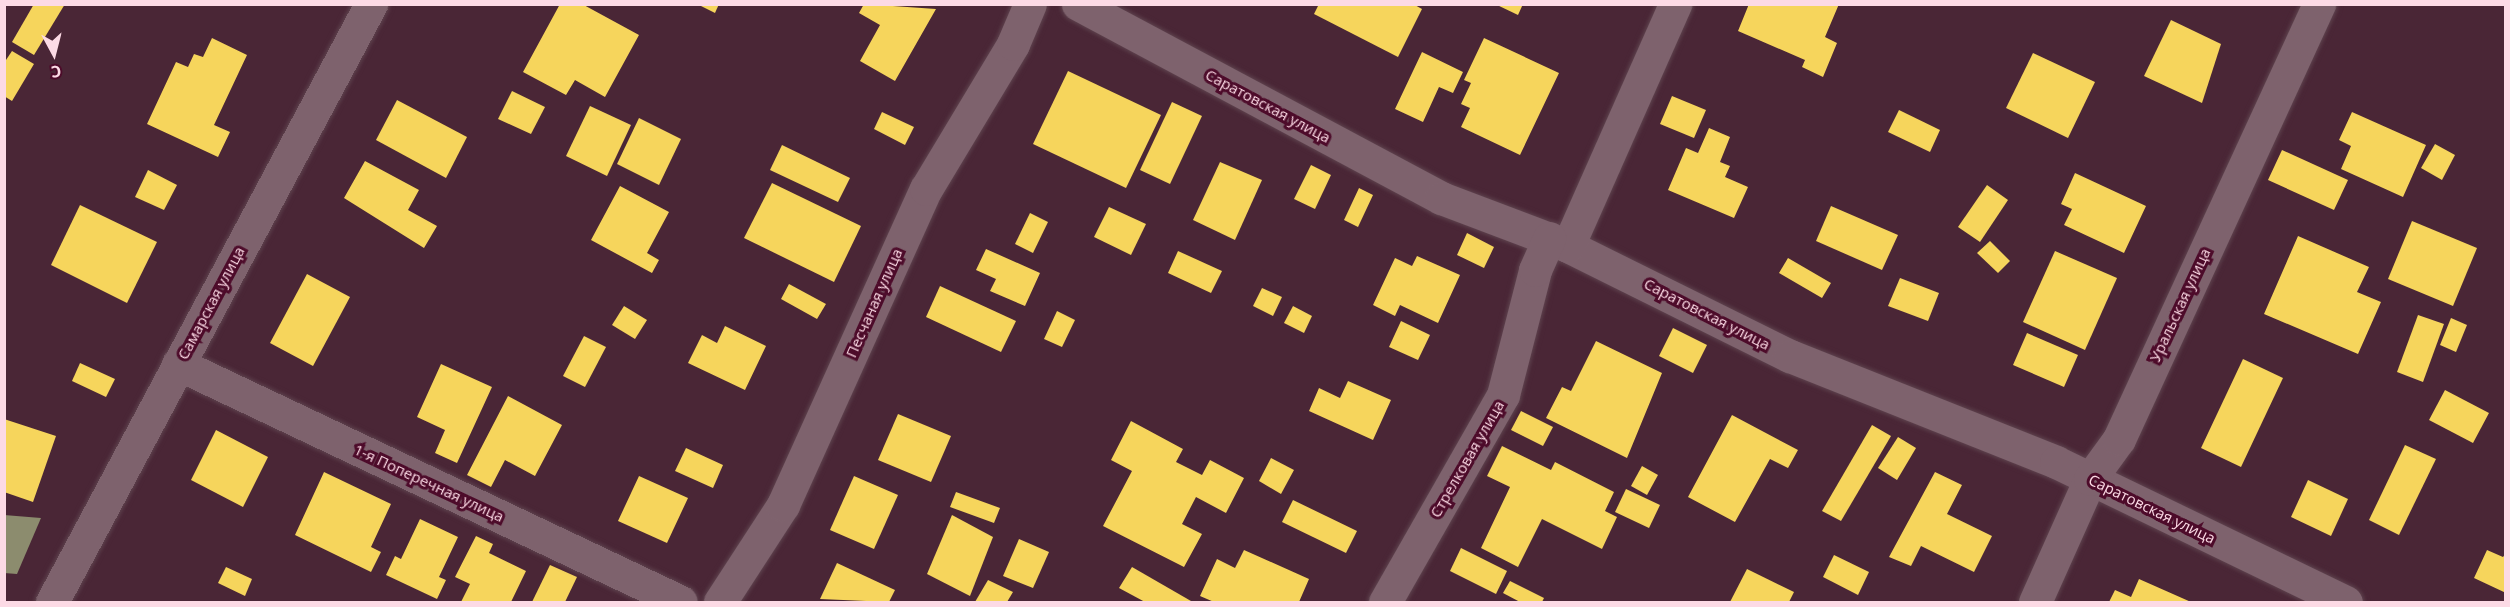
<!DOCTYPE html>
<meta charset="utf-8">
<style>
body{margin:0}
#map{position:relative;width:2510px;height:607px;overflow:hidden;background:#4a2636;font-family:"Open Sans",sans-serif}
div>[style]{position:absolute}
[style*='--x']{left:calc(var(--x)*1px);top:calc(var(--y)*1px);width:calc(var(--w)*1px);rotate:calc(var(--a)*1deg)}
.homes>*{inset:0;background:#f6d55c}
.industry>*{inset:0;background:#8c8c6e}
.roads{filter:drop-shadow(0 0 2px #5e434e) drop-shadow(0 0 2px #5e434e)}
.street>*{height:33px;margin:-16.5px;padding:0 16.5px;transform-origin:16.5px;border-radius:16.5px;background:#7e626d}
span{translate:-50% -50%;white-space:nowrap;text-align:center;line-height:1.15;-webkit-text-stroke:6px #4d0b2a;paint-order:stroke}
.street-label{font-size:15px;color:#fcdae5}
.frame{position:absolute;inset:0;border:6px solid #fcdae5;pointer-events:none}
.north{position:absolute;left:24px;top:24px;width:60px;height:60px;-webkit-text-stroke:4px #4d0b2a;paint-order:stroke;rotate:173deg;font-size:16px;font-weight:700;line-height:24px;text-align:center;color:#fcdae5}
.north::after{content:'';display:block;margin:auto;width:21px;height:27px;background:#fcdae5;clip-path:polygon(50% 0,100% 100%,50% 72%,0 100%)}
</style>
<div id="map">
<div class="homes">
<i style="clip-path:polygon(34px 4px,65px 4px,34px 55px,12px 42px)"></i>
<i style="clip-path:polygon(560px 4px,582px 4px,639px 35px,605px 97px,575px 80px,566px 95px,523px 72px)"></i>
<i style="clip-path:polygon(697px 4px,719px 4px,715px 13px)"></i>
<i style="clip-path:polygon(864px 4px,936px 9px,895px 81px,860px 61px,880px 25px,859px 13px)"></i>
<i style="clip-path:polygon(1319px 4px,1413px 4px,1422px 9px,1398px 57px,1314px 14px)"></i>
<i style="clip-path:polygon(1495px 4px,1523px 4px,1518px 15px)"></i>
<i style="clip-path:polygon(1749px 4px,1839px 4px,1825px 37px,1837px 43px,1823px 77px,1802px 67px,1805px 60px,1738px 31px)"></i>
<i style="clip-path:polygon(2171px 20px,2221px 44px,2202px 103px,2144px 76px)"></i>
<i style="clip-path:polygon(212px 38px,247px 55px,214px 125px,230px 132px,218px 157px,147px 124px,176px 62px,188px 67px,194px 54px,203px 57px)"></i>
<i style="clip-path:polygon(1484px 38px,1559px 73px,1520px 155px,1461px 127px,1470px 108px,1461px 104px,1471px 83px,1464px 80px)"></i>
<i style="clip-path:polygon(12px 51px,34px 64px,12px 101px,4px 96px,4px 63px)"></i>
<i style="clip-path:polygon(1422px 52px,1463px 72px,1453px 93px,1439px 87px,1423px 122px,1395px 109px)"></i>
<i style="clip-path:polygon(2033px 53px,2095px 82px,2068px 138px,2006px 108px)"></i>
<i style="clip-path:polygon(1068px 71px,1161px 115px,1126px 188px,1033px 144px)"></i>
<i style="clip-path:polygon(512px 91px,545px 107px,531px 134px,498px 119px)"></i>
<i style="clip-path:polygon(1672px 96px,1706px 110px,1694px 138px,1660px 124px)"></i>
<i style="clip-path:polygon(397px 100px,467px 137px,446px 178px,376px 140px)"></i>
<i style="clip-path:polygon(1172px 102px,1202px 116px,1170px 184px,1140px 170px)"></i>
<i style="clip-path:polygon(590px 106px,631px 125px,607px 176px,566px 156px)"></i>
<i style="clip-path:polygon(1899px 110px,1940px 130px,1930px 152px,1888px 132px)"></i>
<i style="clip-path:polygon(882px 112px,914px 127px,905px 145px,874px 129px)"></i>
<i style="clip-path:polygon(2352px 112px,2426px 145px,2403px 197px,2341px 169px,2351px 146px,2339px 140px)"></i>
<i style="clip-path:polygon(639px 118px,681px 139px,659px 185px,617px 164px)"></i>
<i style="clip-path:polygon(1709px 128px,1730px 137px,1720px 162px,1730px 166px,1725px 177px,1748px 187px,1734px 218px,1668px 190px,1686px 148px,1698px 153px)"></i>
<i style="clip-path:polygon(2435px 144px,2455px 155px,2442px 180px,2421px 168px)"></i>
<i style="clip-path:polygon(782px 145px,850px 178px,838px 202px,770px 170px)"></i>
<i style="clip-path:polygon(2282px 150px,2348px 180px,2334px 210px,2268px 180px)"></i>
<i style="clip-path:polygon(365px 161px,419px 190px,408px 210px,437px 226px,424px 248px,344px 198px)"></i>
<i style="clip-path:polygon(1220px 162px,1262px 180px,1235px 240px,1193px 220px)"></i>
<i style="clip-path:polygon(1311px 165px,1331px 175px,1315px 209px,1294px 199px)"></i>
<i style="clip-path:polygon(148px 170px,177px 185px,164px 210px,135px 197px)"></i>
<i style="clip-path:polygon(2075px 173px,2146px 206px,2124px 253px,2064px 225px,2072px 209px,2061px 204px)"></i>
<i style="clip-path:polygon(772px 183px,861px 226px,834px 282px,744px 238px)"></i>
<i style="clip-path:polygon(1987px 185px,2008px 200px,1980px 242px,1958px 227px)"></i>
<i style="clip-path:polygon(620px 186px,669px 212px,647px 253px,659px 260px,652px 273px,591px 240px)"></i>
<i style="clip-path:polygon(1359px 188px,1373px 195px,1358px 227px,1344px 220px)"></i>
<i style="clip-path:polygon(80px 205px,157px 242px,127px 303px,51px 265px)"></i>
<i style="clip-path:polygon(1831px 206px,1898px 235px,1882px 270px,1816px 241px)"></i>
<i style="clip-path:polygon(1109px 207px,1146px 224px,1131px 255px,1094px 237px)"></i>
<i style="clip-path:polygon(1030px 213px,1048px 222px,1033px 253px,1015px 244px)"></i>
<i style="clip-path:polygon(2412px 221px,2477px 248px,2453px 306px,2388px 279px)"></i>
<i style="clip-path:polygon(1467px 233px,1494px 247px,1484px 268px,1457px 255px)"></i>
<i style="clip-path:polygon(2298px 236px,2369px 267px,2357px 292px,2381px 302px,2358px 354px,2264px 314px)"></i>
<i style="clip-path:polygon(1990px 241px,2010px 261px,1998px 273px,1977px 253px)"></i>
<i style="clip-path:polygon(986px 249px,1040px 273px,1025px 306px,990px 291px,996px 279px,976px 270px)"></i>
<i style="clip-path:polygon(1178px 251px,1222px 271px,1211px 293px,1168px 273px)"></i>
<i style="clip-path:polygon(2055px 251px,2117px 278px,2085px 350px,2023px 322px)"></i>
<i style="clip-path:polygon(1417px 256px,1460px 275px,1438px 323px,1400px 305px,1395px 316px,1373px 305px,1395px 258px,1412px 266px)"></i>
<i style="clip-path:polygon(1788px 258px,1831px 283px,1822px 298px,1779px 273px)"></i>
<i style="clip-path:polygon(307px 274px,350px 297px,313px 366px,270px 343px)"></i>
<i style="clip-path:polygon(1900px 278px,1939px 293px,1928px 321px,1888px 306px)"></i>
<i style="clip-path:polygon(789px 284px,826px 304px,817px 319px,781px 299px)"></i>
<i style="clip-path:polygon(940px 286px,1016px 321px,1001px 352px,926px 317px)"></i>
<i style="clip-path:polygon(1262px 288px,1282px 297px,1273px 316px,1253px 306px)"></i>
<i style="clip-path:polygon(624px 306px,647px 320px,635px 339px,612px 325px)"></i>
<i style="clip-path:polygon(1293px 306px,1312px 316px,1304px 333px,1284px 323px)"></i>
<i style="clip-path:polygon(1057px 311px,1075px 320px,1062px 347px,1044px 339px)"></i>
<i style="clip-path:polygon(2418px 315px,2444px 324px,2423px 382px,2397px 372px)"></i>
<i style="clip-path:polygon(2451px 318px,2467px 325px,2456px 352px,2440px 345px)"></i>
<i style="clip-path:polygon(1401px 321px,1430px 335px,1418px 360px,1389px 347px)"></i>
<i style="clip-path:polygon(725px 326px,766px 346px,745px 390px,688px 363px,702px 335px,717px 343px)"></i>
<i style="clip-path:polygon(1673px 328px,1707px 345px,1693px 373px,1659px 356px)"></i>
<i style="clip-path:polygon(2027px 333px,2078px 355px,2064px 387px,2013px 365px)"></i>
<i style="clip-path:polygon(584px 336px,606px 347px,585px 387px,563px 376px)"></i>
<i style="clip-path:polygon(1596px 341px,1662px 373px,1627px 458px,1546px 418px,1562px 387px,1571px 391px)"></i>
<i style="clip-path:polygon(2243px 359px,2283px 378px,2241px 467px,2201px 448px)"></i>
<i style="clip-path:polygon(80px 363px,115px 379px,106px 397px,72px 381px)"></i>
<i style="clip-path:polygon(441px 364px,492px 387px,457px 463px,435px 453px,445px 430px,417px 417px)"></i>
<i style="clip-path:polygon(1348px 381px,1391px 400px,1373px 440px,1309px 411px,1319px 388px,1340px 398px)"></i>
<i style="clip-path:polygon(2445px 390px,2489px 413px,2473px 443px,2429px 420px)"></i>
<i style="clip-path:polygon(508px 396px,562px 425px,535px 476px,505px 460px,491px 487px,467px 475px)"></i>
<i style="clip-path:polygon(1521px 411px,1553px 427px,1543px 446px,1511px 430px)"></i>
<i style="clip-path:polygon(898px 414px,951px 436px,931px 482px,878px 460px)"></i>
<i style="clip-path:polygon(1732px 415px,1798px 450px,1788px 468px,1770px 459px,1735px 522px,1688px 497px)"></i>
<i style="clip-path:polygon(4px 419px,56px 436px,33px 502px,4px 492px)"></i>
<i style="clip-path:polygon(1131px 421px,1183px 449px,1176px 462px,1202px 475px,1210px 460px,1244px 478px,1226px 513px,1196px 497px,1182px 524px,1202px 534px,1184px 567px,1103px 526px,1132px 471px,1111px 460px)"></i>
<i style="clip-path:polygon(1872px 425px,1891px 436px,1841px 521px,1822px 511px)"></i>
<i style="clip-path:polygon(216px 430px,268px 457px,243px 507px,191px 480px)"></i>
<i style="clip-path:polygon(1898px 437px,1916px 448px,1897px 480px,1878px 468px)"></i>
<i style="clip-path:polygon(2405px 445px,2436px 459px,2399px 535px,2369px 520px)"></i>
<i style="clip-path:polygon(1502px 446px,1551px 470px,1555px 462px,1614px 492px,1605px 511px,1617px 517px,1602px 549px,1542px 519px,1518px 567px,1481px 548px,1510px 487px,1487px 476px)"></i>
<i style="clip-path:polygon(686px 448px,723px 465px,713px 488px,675px 471px)"></i>
<i style="clip-path:polygon(1271px 458px,1294px 470px,1281px 494px,1259px 481px)"></i>
<i style="clip-path:polygon(1642px 466px,1658px 475px,1647px 495px,1631px 486px)"></i>
<i style="clip-path:polygon(324px 472px,391px 504px,371px 547px,381px 552px,371px 572px,295px 535px)"></i>
<i style="clip-path:polygon(1935px 472px,1962px 485px,1947px 514px,1992px 536px,1974px 572px,1921px 546px,1911px 566px,1889px 557px)"></i>
<i style="clip-path:polygon(639px 476px,688px 498px,667px 543px,618px 521px)"></i>
<i style="clip-path:polygon(854px 476px,898px 495px,874px 549px,830px 530px)"></i>
<i style="clip-path:polygon(2308px 480px,2348px 499px,2331px 536px,2291px 517px)"></i>
<i style="clip-path:polygon(1626px 489px,1660px 505px,1649px 528px,1615px 512px)"></i>
<i style="clip-path:polygon(956px 492px,1000px 508px,994px 523px,950px 507px)"></i>
<i style="clip-path:polygon(1293px 500px,1357px 531px,1346px 553px,1282px 522px)"></i>
<i style="clip-path:polygon(952px 515px,993px 537px,970px 596px,927px 574px)"></i>
<i style="clip-path:polygon(420px 519px,458px 537px,439px 577px,446px 580px,437px 599px,386px 575px,395px 556px,401px 559px)"></i>
<i style="clip-path:polygon(476px 536px,493px 544px,489px 553px,526px 571px,511px 602px,461px 602px,470px 584px,455px 577px)"></i>
<i style="clip-path:polygon(1019px 539px,1049px 552px,1033px 588px,1003px 576px)"></i>
<i style="clip-path:polygon(1461px 548px,1507px 571px,1496px 594px,1450px 571px)"></i>
<i style="clip-path:polygon(1244px 550px,1309px 579px,1299px 602px,1214px 602px,1200px 596px,1217px 559px,1235px 568px)"></i>
<i style="clip-path:polygon(2487px 550px,2503px 557px,2506px 553px,2506px 593px,2474px 578px)"></i>
<i style="clip-path:polygon(1834px 555px,1869px 572px,1858px 595px,1823px 577px)"></i>
<i style="clip-path:polygon(837px 563px,895px 590px,889px 602px,820px 599px)"></i>
<i style="clip-path:polygon(550px 565px,577px 577px,565px 602px,532px 602px)"></i>
<i style="clip-path:polygon(226px 567px,252px 579px,245px 596px,218px 583px)"></i>
<i style="clip-path:polygon(1132px 567px,1191px 601px,1190px 602px,1145px 602px,1119px 588px)"></i>
<i style="clip-path:polygon(1747px 569px,1794px 592px,1789px 602px,1730px 602px)"></i>
<i style="clip-path:polygon(2139px 579px,2191px 602px,2109px 602px,2115px 590px,2131px 597px)"></i>
<i style="clip-path:polygon(988px 580px,1013px 592px,1007px 602px,975px 602px)"></i>
<i style="clip-path:polygon(1510px 581px,1544px 598px,1542px 602px,1520px 602px,1503px 593px)"></i>
</div>
<div class="industry">
<i style="clip-path:polygon(4px 515px,41px 518px,17px 574px,4px 573px)"></i>
</div>
<div class="roads">
<div class="street">
<i style="--x:1078;--y:4;--w:412;--a:28.1"></i>
<i style="--x:1441;--y:198;--w:136;--a:20.7"></i>
<i style="--x:1568;--y:246;--w:248;--a:26.4"></i>
<i style="--x:1790;--y:356;--w:286;--a:21.7"></i>
<i style="--x:2056;--y:462;--w:322;--a:25.8"></i>
<i style="--x:1568;--y:246;--w:265;--a:-66.1"></i>
<i style="--x:178;--y:364;--w:556;--a:25.32"></i>
<i style="--x:52;--y:602;--w:678;--a:-61.92"></i>
<i style="--x:720;--y:602;--w:116;--a:-57"></i>
<i style="--x:783;--y:505;--w:347;--a:-65.7"></i>
<i style="--x:926;--y:189;--w:169;--a:-59"></i>
<i style="--x:1013;--y:44;--w:43;--a:-67"></i>
<i style="--x:1385;--y:602;--w:238;--a:-60.3"></i>
<i style="--x:1503;--y:395;--w:129;--a:-75.6"></i>
<i style="--x:1535;--y:270;--w:35;--a:-66"></i>
<i style="--x:2035;--y:602;--w:135;--a:-65.9"></i>
<i style="--x:2090;--y:479;--w:49;--a:-54.1"></i>
<i style="--x:2119;--y:439;--w:479;--a:-65.3"></i>
</div>
</div>
<div class="street-label">
<span style="left:1268px;top:106px;rotate:28deg">Саратовская улица</span>
<span style="left:211px;top:303px;rotate:-62deg">Самарская улица</span>
<span style="left:874px;top:303px;rotate:-66deg">Песчаная улица</span>
<span style="left:2180px;top:305px;rotate:-65deg">Уральская улица</span>
<span style="left:1707px;top:314px;rotate:27deg">Саратовская улица</span>
<span style="left:1467px;top:459px;rotate:-60deg">Стрелковая улица</span>
<span style="left:429px;top:483px;rotate:25deg">1-я Поперечная улица</span>
<span style="left:2152px;top:509px;rotate:26deg">Саратовская улица</span>
</div>
<div class="frame"></div>
<div class="north">С</div>
</div>
